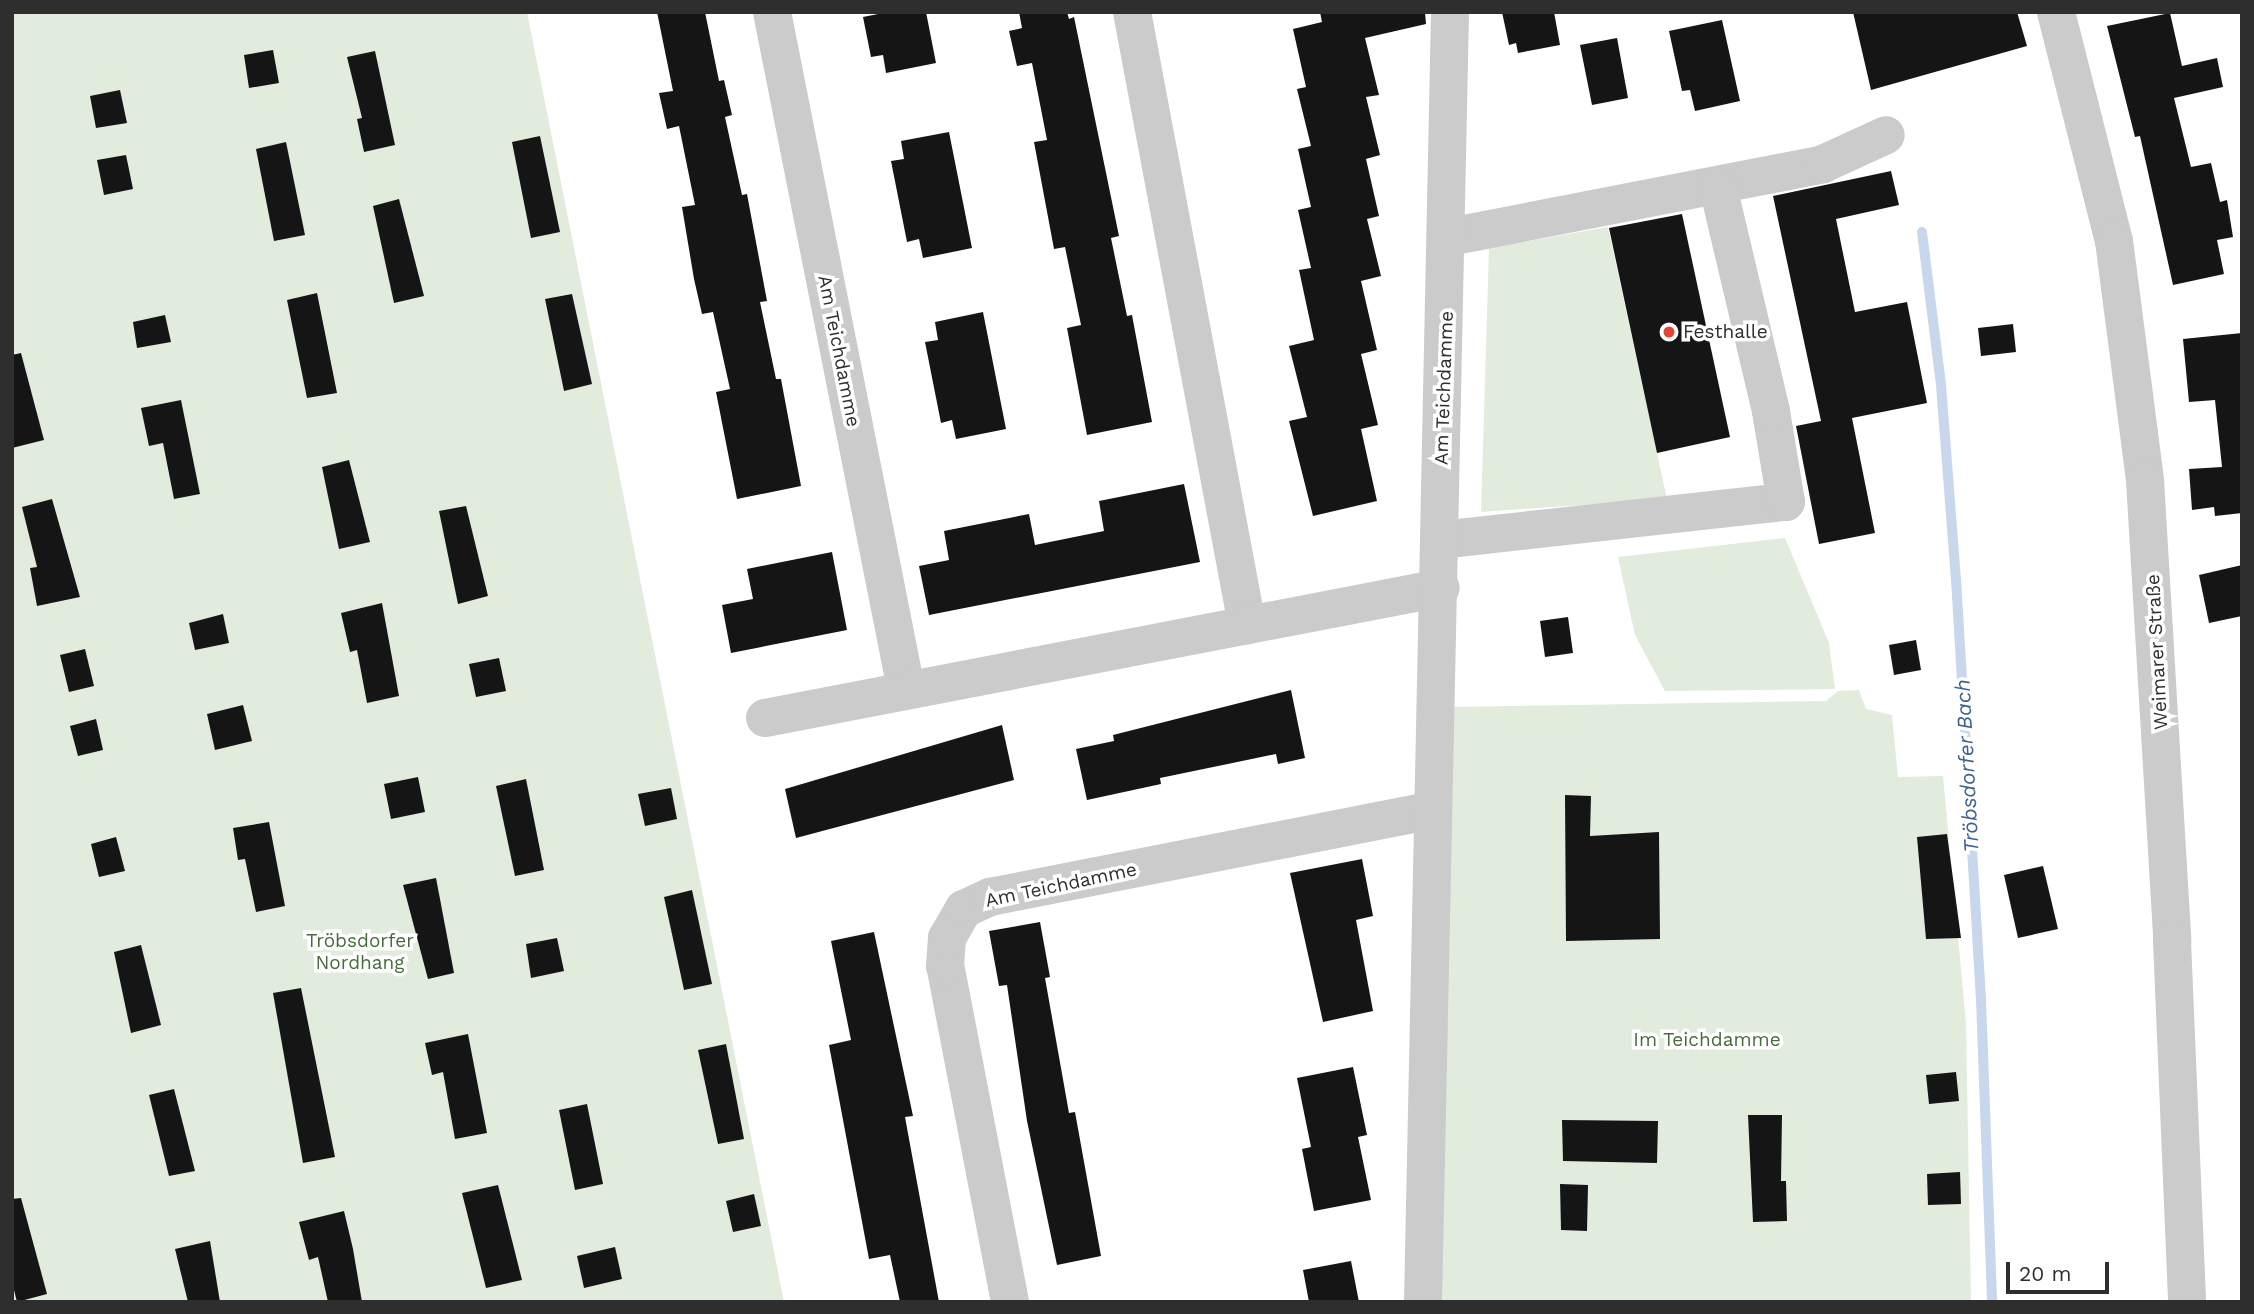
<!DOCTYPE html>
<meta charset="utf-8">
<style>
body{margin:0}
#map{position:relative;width:2254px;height:1314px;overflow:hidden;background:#fff;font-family:"Work Sans",sans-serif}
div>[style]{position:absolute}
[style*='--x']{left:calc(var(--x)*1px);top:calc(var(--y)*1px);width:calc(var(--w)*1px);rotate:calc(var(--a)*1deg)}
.green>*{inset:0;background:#e2ecdc}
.stream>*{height:10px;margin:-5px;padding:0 5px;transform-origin:5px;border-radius:5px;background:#c8d7eb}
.building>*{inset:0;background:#151515}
.minor>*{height:38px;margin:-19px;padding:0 19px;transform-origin:19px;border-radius:19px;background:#cbcbcb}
.dots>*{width:19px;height:19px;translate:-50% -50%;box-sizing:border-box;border:4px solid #fff;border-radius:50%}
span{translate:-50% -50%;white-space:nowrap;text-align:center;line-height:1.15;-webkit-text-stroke:7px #fff;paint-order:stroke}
.poi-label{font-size:19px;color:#2e2e2e}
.left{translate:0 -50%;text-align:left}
.street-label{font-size:19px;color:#2e2e2e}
.park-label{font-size:19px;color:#496a3c}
.water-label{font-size:21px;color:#3d6190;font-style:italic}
.frame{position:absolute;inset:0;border:14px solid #2e2e2e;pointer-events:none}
.scale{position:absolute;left:2006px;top:1262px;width:103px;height:32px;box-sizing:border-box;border:4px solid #2e2e2e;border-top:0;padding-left:9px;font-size:21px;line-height:24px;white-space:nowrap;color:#2e2e2e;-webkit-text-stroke:5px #fff;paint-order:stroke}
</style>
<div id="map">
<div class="green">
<i style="clip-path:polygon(12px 12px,527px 12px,784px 1302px,12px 1302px)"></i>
<i style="clip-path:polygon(1608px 227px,1667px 499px,1481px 512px,1489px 248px)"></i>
<i style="clip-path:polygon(1785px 538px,1829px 643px,1835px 689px,1665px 691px,1635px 635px,1618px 557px)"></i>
<i style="clip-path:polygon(1859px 690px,1866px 709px,1892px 715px,1898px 777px,1943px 776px,1966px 1023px,1971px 1302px,1441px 1302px,1453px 707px,1826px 701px,1838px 691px)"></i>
</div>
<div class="stream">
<i style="--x:1922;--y:232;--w:154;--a:82.9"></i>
<i style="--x:1941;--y:385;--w:195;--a:85.6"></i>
<i style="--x:1956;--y:579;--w:421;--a:86.6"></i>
<i style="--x:1981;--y:999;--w:303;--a:87.9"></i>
</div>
<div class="building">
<i style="clip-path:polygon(657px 12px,705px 12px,719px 81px,724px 80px,732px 115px,725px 117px,742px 195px,747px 194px,767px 301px,760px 302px,776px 379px,781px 379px,801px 486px,737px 499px,716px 392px,730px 389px,713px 312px,702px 314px,694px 279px,682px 207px,695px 205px,679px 126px,667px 129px,659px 93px,673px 91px)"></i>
<i style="clip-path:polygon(888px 12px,926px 12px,936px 63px,886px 73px,883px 55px,871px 57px,863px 17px)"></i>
<i style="clip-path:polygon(1019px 12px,1067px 12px,1069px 19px,1074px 17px,1119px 236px,1111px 238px,1127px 316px,1132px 315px,1152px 422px,1087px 435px,1067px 328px,1081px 325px,1065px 247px,1054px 249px,1034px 142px,1047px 140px,1032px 63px,1017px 66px,1009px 31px,1022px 28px)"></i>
<i style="clip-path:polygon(1320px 12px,1425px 12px,1426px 24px,1365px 38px,1379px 95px,1366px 97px,1380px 155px,1366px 159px,1379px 216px,1367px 219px,1381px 276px,1361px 281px,1377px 350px,1361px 354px,1378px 425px,1361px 429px,1377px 501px,1313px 516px,1289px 421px,1307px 417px,1289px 346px,1314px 340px,1299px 270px,1311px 268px,1298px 210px,1311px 207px,1298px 149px,1311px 146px,1297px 89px,1306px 87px,1293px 29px,1322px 22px)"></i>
<i style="clip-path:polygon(1502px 12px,1554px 12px,1560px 45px,1518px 53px,1516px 43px,1509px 45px)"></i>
<i style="clip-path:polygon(1853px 12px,2017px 12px,2027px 46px,1871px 90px)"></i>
<i style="clip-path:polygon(2170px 13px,2182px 66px,2217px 58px,2223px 87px,2174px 98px,2191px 167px,2211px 163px,2220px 202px,2227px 200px,2233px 237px,2217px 240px,2224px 274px,2173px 285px,2140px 136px,2135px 137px,2107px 26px)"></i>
<i style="clip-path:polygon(1722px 20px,1740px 101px,1695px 111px,1690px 90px,1682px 91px,1669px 31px)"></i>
<i style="clip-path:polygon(1617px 38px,1628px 98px,1592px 105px,1580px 45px)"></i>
<i style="clip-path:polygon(273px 50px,279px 83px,249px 88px,244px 55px)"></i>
<i style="clip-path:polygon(375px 51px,395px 145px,364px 152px,357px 119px,362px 118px,347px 57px)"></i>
<i style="clip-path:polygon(120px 90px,127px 123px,96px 128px,90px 96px)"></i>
<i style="clip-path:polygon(949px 132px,972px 248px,923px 258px,919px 239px,907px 242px,891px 161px,904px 159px,901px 141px)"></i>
<i style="clip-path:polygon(540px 136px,560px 232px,531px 238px,512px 142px)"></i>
<i style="clip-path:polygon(286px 142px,305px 235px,274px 241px,256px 149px)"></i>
<i style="clip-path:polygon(126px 155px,133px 189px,104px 195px,97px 160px)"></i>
<i style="clip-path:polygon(1891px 171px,1899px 205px,1836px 219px,1855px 312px,1907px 302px,1927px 403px,1852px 418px,1875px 533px,1819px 544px,1796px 426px,1821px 421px,1773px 196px)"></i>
<i style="clip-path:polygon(399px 199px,424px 296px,394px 303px,373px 206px)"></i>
<i style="clip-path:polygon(1682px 214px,1730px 437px,1657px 453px,1609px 228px)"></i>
<i style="clip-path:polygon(317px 293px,337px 393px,307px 398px,287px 300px)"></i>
<i style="clip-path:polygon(572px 294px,592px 384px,564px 391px,545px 299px)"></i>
<i style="clip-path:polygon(983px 312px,1006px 429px,956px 439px,952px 420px,941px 423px,925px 342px,938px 340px,935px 322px)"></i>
<i style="clip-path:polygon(165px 315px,171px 342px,137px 348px,133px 322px)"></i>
<i style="clip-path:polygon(2013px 324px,2016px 352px,1981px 356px,1978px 328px)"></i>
<i style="clip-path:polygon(2242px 333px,2242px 513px,2215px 516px,2214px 507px,2192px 510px,2189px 469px,2222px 467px,2215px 400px,2189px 402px,2183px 339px)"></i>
<i style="clip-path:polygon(21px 353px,44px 440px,12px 448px,12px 355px)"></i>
<i style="clip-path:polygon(181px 400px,200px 494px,174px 499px,163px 443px,149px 446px,141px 408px)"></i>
<i style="clip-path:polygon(349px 460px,370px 542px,339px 549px,322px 467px)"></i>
<i style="clip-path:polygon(1184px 484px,1200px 562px,929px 615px,919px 566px,949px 560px,944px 531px,1029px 514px,1035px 545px,1104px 531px,1099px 501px)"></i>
<i style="clip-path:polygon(52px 499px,80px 597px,37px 606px,30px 568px,37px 567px,22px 507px)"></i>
<i style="clip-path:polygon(466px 506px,488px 596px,458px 604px,439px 511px)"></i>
<i style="clip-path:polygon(832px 552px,847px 630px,731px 653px,722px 605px,753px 599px,747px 569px)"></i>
<i style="clip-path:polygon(2242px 565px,2242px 616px,2209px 623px,2199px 575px)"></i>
<i style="clip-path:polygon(382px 603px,399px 696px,367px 703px,357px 650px,350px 652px,341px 613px)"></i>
<i style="clip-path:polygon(223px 614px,229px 643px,195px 650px,189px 623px)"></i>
<i style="clip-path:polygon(1568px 617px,1573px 653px,1545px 657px,1540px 621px)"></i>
<i style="clip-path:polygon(1916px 640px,1921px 670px,1894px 675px,1889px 645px)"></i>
<i style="clip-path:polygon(85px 649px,94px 686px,69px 692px,60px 655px)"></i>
<i style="clip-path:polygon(499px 658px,506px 691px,476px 697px,469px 664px)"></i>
<i style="clip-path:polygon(1291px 690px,1305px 758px,1278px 764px,1276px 754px,1160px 778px,1161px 784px,1087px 800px,1076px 749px,1114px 741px,1113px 735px)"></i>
<i style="clip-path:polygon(243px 705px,252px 741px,215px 750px,207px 714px)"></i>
<i style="clip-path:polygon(96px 719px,103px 750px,78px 756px,70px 726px)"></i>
<i style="clip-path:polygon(1002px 725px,1014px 780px,796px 838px,785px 789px)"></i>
<i style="clip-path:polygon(418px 777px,425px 812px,391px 819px,384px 784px)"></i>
<i style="clip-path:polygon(526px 779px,544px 870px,515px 876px,496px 786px)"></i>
<i style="clip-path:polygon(671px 788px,677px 819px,645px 826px,638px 794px)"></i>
<i style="clip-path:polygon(1565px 795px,1591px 796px,1590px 836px,1659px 832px,1660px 939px,1566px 941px)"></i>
<i style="clip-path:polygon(269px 822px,285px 906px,256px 912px,245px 859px,238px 860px,233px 828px)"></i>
<i style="clip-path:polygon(1947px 834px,1961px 938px,1926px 939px,1917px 837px)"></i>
<i style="clip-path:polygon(116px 837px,125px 871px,99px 877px,91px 844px)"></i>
<i style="clip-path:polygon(1362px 859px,1373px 916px,1356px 920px,1373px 1011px,1323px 1022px,1290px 873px)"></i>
<i style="clip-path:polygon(2043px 866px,2058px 929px,2018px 938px,2004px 875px)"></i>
<i style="clip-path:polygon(436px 878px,454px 973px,428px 979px,403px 885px)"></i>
<i style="clip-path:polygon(692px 890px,712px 984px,684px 990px,664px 897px)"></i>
<i style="clip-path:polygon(1040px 922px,1050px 977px,1045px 978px,1069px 1113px,1075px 1112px,1101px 1256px,1057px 1265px,1027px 1121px,1007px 985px,999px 986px,989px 931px)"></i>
<i style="clip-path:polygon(874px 932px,913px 1116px,905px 1117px,939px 1302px,900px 1302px,890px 1255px,869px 1259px,829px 1045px,851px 1040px,831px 941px)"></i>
<i style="clip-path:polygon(557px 938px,564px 971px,531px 978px,526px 944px)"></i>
<i style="clip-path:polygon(141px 945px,161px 1025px,131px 1033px,114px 952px)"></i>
<i style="clip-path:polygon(301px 988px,335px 1157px,303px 1163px,273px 993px)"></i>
<i style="clip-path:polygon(468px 1034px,487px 1133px,455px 1139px,443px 1072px,432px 1075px,425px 1043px)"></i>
<i style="clip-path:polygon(726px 1044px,744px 1139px,718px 1144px,698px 1050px)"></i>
<i style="clip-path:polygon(1353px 1067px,1367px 1135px,1358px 1137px,1371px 1200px,1314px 1211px,1302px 1149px,1311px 1147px,1297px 1078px)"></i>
<i style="clip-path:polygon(1956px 1072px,1959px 1101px,1929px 1104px,1926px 1075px)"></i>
<i style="clip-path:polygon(174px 1089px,195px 1171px,169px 1176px,149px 1095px)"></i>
<i style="clip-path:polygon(587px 1104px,603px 1184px,575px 1190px,559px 1110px)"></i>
<i style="clip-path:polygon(1748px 1115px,1782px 1115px,1781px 1181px,1786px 1181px,1787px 1221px,1753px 1222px)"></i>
<i style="clip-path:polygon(1562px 1120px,1658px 1121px,1657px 1163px,1563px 1161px)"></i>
<i style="clip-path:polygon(1960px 1172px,1961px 1204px,1928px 1205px,1927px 1174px)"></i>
<i style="clip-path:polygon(1560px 1184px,1588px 1185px,1587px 1231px,1561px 1230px)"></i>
<i style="clip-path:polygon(498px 1185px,522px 1280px,486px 1288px,462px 1193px)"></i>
<i style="clip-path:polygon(754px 1194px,761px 1226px,733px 1232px,726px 1201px)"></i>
<i style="clip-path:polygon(21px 1198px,47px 1294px,17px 1302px,12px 1282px,12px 1199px)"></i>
<i style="clip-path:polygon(344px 1211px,353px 1249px,362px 1302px,328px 1302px,318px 1257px,309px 1260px,299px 1222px)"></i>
<i style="clip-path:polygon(210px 1241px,220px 1302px,188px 1302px,175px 1249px)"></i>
<i style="clip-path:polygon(615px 1247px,622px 1279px,584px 1288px,577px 1256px)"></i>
<i style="clip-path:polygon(1351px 1261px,1359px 1302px,1309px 1302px,1303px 1270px)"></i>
</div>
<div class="minor">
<i style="--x:772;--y:12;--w:690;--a:78.8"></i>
<i style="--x:1132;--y:12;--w:624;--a:79.37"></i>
<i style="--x:2056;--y:12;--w:236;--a:75.8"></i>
<i style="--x:2114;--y:241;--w:241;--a:82.6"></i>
<i style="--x:2145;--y:480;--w:462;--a:86.6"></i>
<i style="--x:2172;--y:941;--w:361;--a:87.6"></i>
<i style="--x:1449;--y:237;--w:381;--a:-11"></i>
<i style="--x:1823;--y:164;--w:69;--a:-24.7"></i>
<i style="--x:1440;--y:540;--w:348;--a:-6.3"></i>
<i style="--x:1786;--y:502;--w:92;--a:-99.4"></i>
<i style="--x:1771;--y:411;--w:230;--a:-103.3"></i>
<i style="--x:765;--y:718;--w:688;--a:-10.89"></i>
<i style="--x:1010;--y:1302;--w:342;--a:-100.9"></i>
<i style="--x:945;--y:966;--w:28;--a:-86"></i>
<i style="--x:947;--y:938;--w:34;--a:-60"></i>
<i style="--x:964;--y:909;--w:29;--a:-25"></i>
<i style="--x:990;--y:897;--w:450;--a:-11.1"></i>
<i style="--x:1423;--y:1302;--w:1290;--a:-88.8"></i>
</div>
<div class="dots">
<i style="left:1669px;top:332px;background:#e44532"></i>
</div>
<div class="poi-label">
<span class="left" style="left:1683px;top:332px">Festhalle</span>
</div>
<div class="street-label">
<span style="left:839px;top:351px;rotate:79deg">Am Teichdamme</span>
<span style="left:1444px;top:388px;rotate:-88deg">Am Teichdamme</span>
<span style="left:2157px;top:652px;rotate:-93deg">Weimarer Straße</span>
<span style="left:1061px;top:885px;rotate:-12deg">Am Teichdamme</span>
</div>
<div class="park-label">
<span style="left:360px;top:952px">Tröbsdorfer<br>Nordhang</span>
<span style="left:1707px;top:1040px">Im Teichdamme</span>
</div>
<div class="water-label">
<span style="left:1967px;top:766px;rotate:-93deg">Tröbsdorfer Bach</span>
</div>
<div class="frame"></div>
<div class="scale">20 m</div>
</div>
